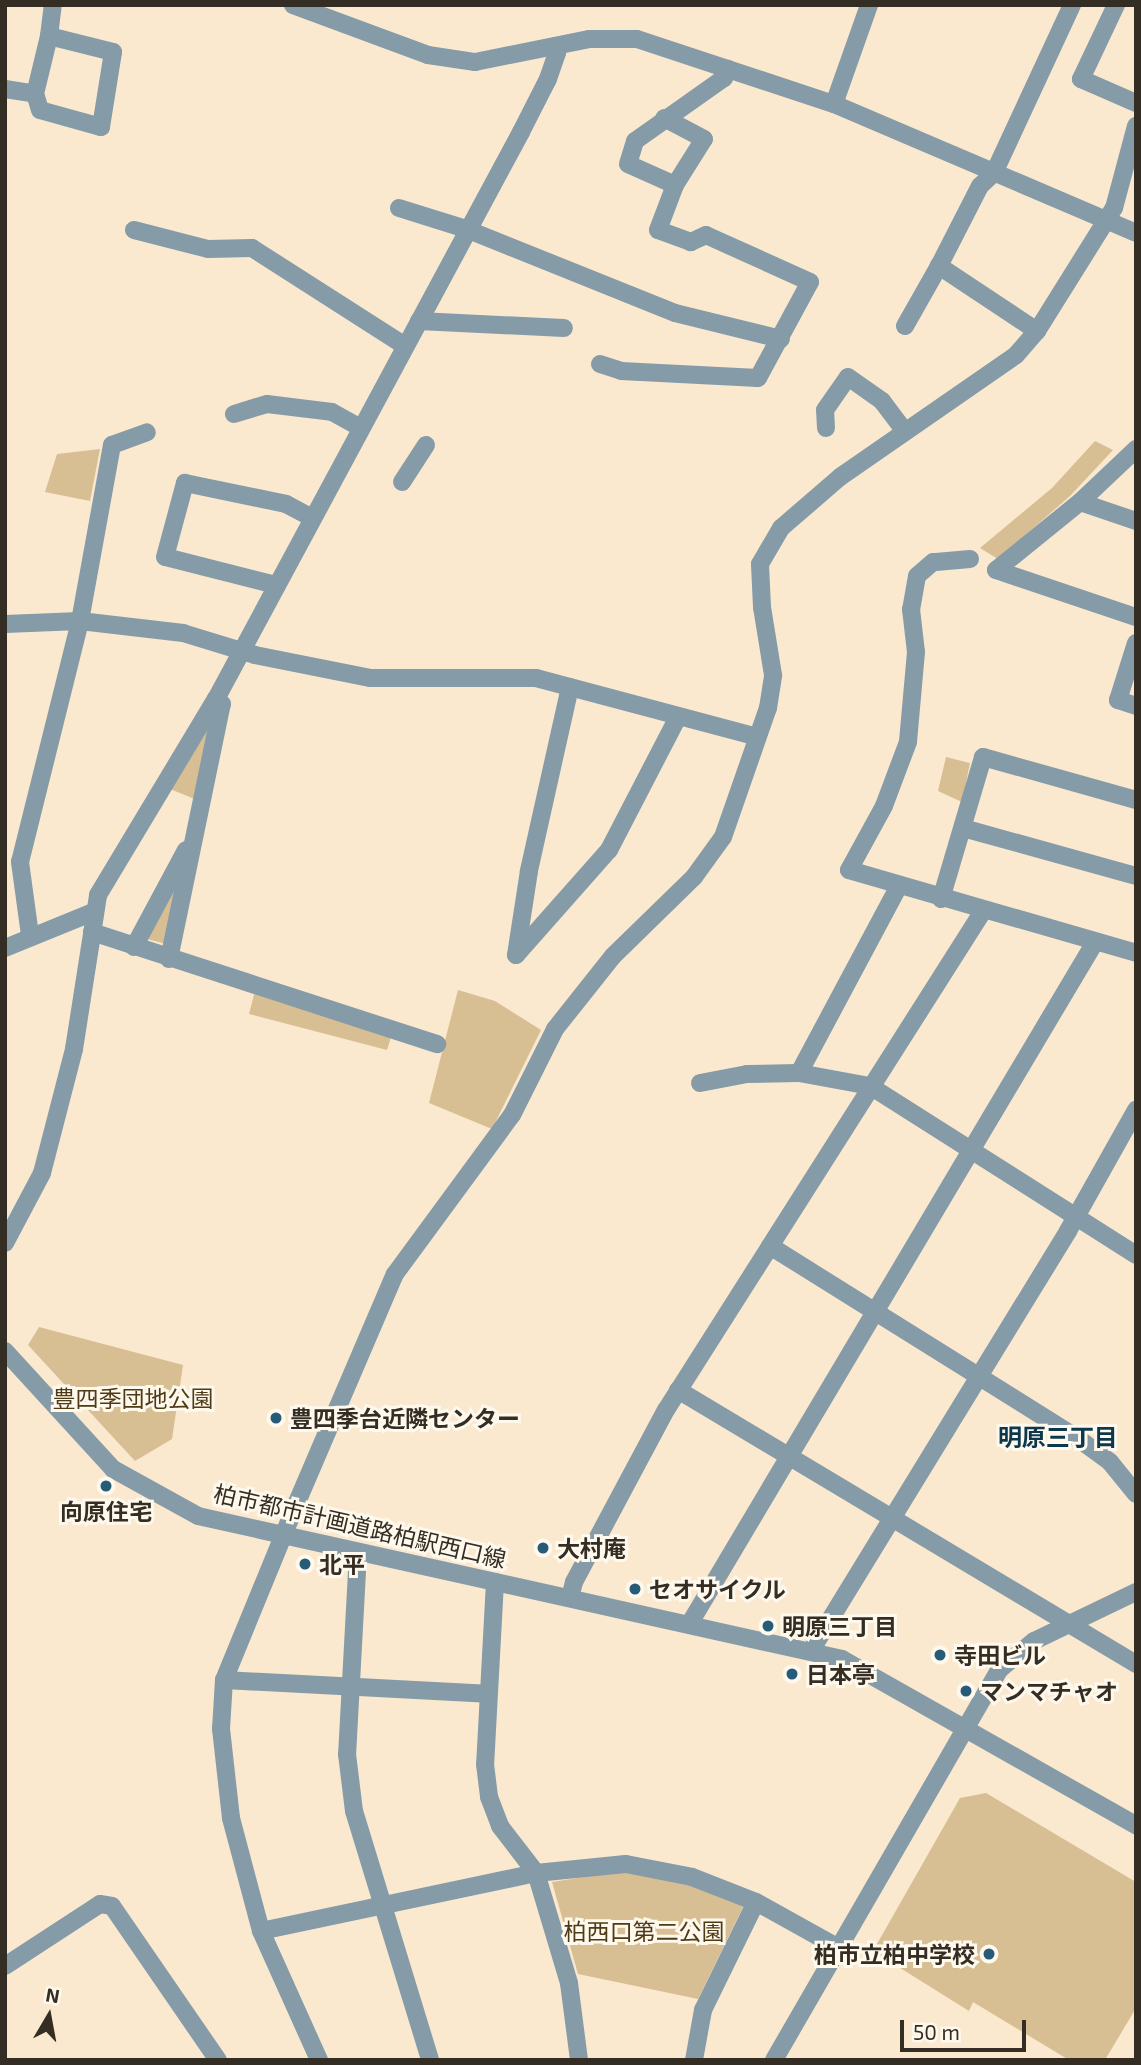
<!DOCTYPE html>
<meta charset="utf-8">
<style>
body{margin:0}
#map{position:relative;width:1141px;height:2065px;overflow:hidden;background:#fae9cf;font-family:"Exo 2","Noto Sans JP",sans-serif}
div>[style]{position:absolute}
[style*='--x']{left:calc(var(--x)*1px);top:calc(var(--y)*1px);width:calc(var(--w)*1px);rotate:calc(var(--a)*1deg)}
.green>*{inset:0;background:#d8be93}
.minor>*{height:18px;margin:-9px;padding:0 9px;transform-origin:9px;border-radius:9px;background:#859ba8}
.dots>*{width:19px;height:19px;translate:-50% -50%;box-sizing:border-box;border:4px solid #fef8ed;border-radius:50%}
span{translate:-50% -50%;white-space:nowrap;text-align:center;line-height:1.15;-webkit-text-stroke:6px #fef8ed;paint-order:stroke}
.park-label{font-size:23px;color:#4e3a14}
.poi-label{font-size:23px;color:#342d23;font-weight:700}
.left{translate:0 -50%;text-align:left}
.right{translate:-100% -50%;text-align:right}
.street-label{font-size:23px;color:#342d23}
.neighbourhood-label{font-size:24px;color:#0c384d;font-weight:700}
.frame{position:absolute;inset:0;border:7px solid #342d23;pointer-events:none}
.north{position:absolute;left:14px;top:1981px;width:70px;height:70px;-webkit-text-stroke:5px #fef8ed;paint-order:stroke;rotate:10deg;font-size:19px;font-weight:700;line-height:28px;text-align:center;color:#342d23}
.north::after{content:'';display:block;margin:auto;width:24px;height:32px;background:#342d23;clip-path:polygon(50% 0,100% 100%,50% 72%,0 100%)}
.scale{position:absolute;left:900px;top:2020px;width:126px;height:32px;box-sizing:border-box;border:4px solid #342d23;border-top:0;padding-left:9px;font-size:21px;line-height:24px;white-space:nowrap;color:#342d23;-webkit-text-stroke:5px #fef8ed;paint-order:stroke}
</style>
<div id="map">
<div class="green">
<i style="clip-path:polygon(1095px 441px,1113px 450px,1070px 496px,998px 559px,980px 548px,1052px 488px)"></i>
<i style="clip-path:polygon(100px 449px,90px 501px,45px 492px,57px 454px)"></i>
<i style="clip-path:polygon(212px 717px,202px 802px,170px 789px)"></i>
<i style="clip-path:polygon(946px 757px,970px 763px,962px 802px,938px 791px)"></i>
<i style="clip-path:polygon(181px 872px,166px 944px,147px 939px)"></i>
<i style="clip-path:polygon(458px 990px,495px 1001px,541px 1030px,492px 1129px,429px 1103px)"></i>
<i style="clip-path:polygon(255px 991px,392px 1034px,387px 1050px,249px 1014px)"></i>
<i style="clip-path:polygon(39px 1327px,183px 1365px,172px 1439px,135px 1461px,28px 1345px)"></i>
<i style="clip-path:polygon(986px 1793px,1136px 1882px,1136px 2008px,1105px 2060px,1069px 2060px,973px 2002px,969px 2011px,873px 1951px,960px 1798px)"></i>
<i style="clip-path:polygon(623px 1871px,689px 1885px,744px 1905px,698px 1999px,578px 1974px,552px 1882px)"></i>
</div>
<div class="minor">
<i style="--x:293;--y:5;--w:144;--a:20.3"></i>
<i style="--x:428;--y:55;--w:48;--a:8.5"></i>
<i style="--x:475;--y:62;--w:116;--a:-11.4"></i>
<i style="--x:589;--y:39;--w:48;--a:0"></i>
<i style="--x:637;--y:39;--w:207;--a:18.3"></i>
<i style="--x:834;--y:104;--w:328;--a:23.1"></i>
<i style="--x:1116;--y:5;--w:82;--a:115.3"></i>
<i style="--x:1081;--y:79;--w:60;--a:23.6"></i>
<i style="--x:49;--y:36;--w:66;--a:14"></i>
<i style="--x:113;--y:52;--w:76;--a:99.1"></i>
<i style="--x:101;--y:127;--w:63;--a:-164.4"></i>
<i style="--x:40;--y:110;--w:17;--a:-107"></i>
<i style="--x:35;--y:94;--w:60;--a:-76.4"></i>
<i style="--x:49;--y:36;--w:31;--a:-83"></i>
<i style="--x:5;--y:89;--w:30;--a:9"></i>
<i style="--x:834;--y:104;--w:105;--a:-70.5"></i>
<i style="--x:675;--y:185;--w:51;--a:-155.9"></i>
<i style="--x:628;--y:164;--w:24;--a:-73"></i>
<i style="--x:635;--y:141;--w:109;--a:-35.3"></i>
<i style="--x:724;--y:78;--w:10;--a:-66"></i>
<i style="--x:399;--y:208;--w:70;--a:17.4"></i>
<i style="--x:466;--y:229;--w:225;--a:21.9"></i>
<i style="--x:675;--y:313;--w:109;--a:13.8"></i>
<i style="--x:134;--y:230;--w:76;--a:14.4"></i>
<i style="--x:208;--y:249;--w:44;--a:-1.3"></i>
<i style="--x:252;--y:248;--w:182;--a:32.6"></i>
<i style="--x:419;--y:321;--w:145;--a:2.8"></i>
<i style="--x:905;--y:326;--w:69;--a:-60.5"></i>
<i style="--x:1037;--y:331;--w:118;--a:-146.4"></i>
<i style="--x:939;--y:266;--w:90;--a:-62.9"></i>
<i style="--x:980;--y:186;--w:19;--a:-43"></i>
<i style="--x:994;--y:173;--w:185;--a:-65.1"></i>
<i style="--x:600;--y:364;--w:22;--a:18"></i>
<i style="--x:621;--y:371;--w:137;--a:2.9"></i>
<i style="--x:758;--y:378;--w:109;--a:-61.6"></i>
<i style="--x:810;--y:282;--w:114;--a:-155.7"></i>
<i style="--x:706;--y:235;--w:17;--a:155"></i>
<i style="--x:691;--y:242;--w:35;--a:-160"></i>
<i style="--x:658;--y:230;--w:48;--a:-69.3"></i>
<i style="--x:675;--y:185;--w:54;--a:-57.8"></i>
<i style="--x:704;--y:139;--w:45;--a:-152.3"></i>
<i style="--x:234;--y:414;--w:34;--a:-17"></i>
<i style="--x:267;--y:404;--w:65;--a:7"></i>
<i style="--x:332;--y:412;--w:33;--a:29"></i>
<i style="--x:826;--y:428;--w:18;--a:-93"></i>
<i style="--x:825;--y:410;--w:40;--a:-55.1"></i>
<i style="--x:848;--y:377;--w:42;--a:35.2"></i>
<i style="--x:882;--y:401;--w:38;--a:53"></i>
<i style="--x:402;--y:482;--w:44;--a:-57"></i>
<i style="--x:1080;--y:502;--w:77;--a:-43.4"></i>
<i style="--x:1136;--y:521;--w:59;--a:-161.3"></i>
<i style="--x:1080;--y:502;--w:108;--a:141"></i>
<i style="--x:996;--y:570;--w:148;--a:18.6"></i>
<i style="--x:970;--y:559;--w:37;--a:175"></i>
<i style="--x:933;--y:562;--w:21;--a:139"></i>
<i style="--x:917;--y:576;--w:34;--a:100"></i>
<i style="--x:911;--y:609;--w:43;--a:83.4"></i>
<i style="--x:916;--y:652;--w:90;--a:95.1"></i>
<i style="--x:908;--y:742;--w:68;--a:110.6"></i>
<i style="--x:884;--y:806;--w:73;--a:118.7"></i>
<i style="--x:849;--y:870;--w:299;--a:16.1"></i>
<i style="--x:276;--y:585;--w:114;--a:-165.8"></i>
<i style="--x:165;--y:557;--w:77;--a:-74.9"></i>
<i style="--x:185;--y:483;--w:103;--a:11.7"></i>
<i style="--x:286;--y:504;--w:30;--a:28"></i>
<i style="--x:5;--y:624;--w:75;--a:-2.3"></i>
<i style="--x:80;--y:621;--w:104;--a:6.6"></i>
<i style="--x:183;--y:633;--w:75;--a:17"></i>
<i style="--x:255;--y:655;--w:117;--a:11.3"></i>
<i style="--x:370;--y:678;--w:166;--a:0"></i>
<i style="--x:536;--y:678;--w:229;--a:14.9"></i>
<i style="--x:1136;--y:643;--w:60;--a:107.5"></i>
<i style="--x:1118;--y:700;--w:19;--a:18"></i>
<i style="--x:570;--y:687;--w:189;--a:102.6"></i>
<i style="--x:529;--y:871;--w:85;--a:98.8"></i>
<i style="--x:516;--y:955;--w:140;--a:-48.5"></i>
<i style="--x:609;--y:850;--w:150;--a:-62.6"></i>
<i style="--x:963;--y:828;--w:180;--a:15.5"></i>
<i style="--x:941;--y:899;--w:148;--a:-73.5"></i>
<i style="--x:983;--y:757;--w:159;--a:15.7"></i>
<i style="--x:92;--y:932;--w:363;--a:18"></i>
<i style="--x:30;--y:935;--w:74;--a:-97.8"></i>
<i style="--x:20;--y:862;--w:248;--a:-76"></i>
<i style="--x:80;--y:621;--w:179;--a:-79.7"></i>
<i style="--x:112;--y:445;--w:37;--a:-20"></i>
<i style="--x:134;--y:947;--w:110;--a:-61.8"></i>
<i style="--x:5;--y:948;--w:95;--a:-22.2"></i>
<i style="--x:169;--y:959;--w:260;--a:-78.3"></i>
<i style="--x:222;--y:704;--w:8;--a:-140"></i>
<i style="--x:799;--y:1073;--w:212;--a:-61.9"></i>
<i style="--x:700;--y:1083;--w:48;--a:-10.8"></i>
<i style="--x:747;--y:1074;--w:52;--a:-1.1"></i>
<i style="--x:799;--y:1073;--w:72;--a:10.4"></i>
<i style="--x:870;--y:1086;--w:315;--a:32.4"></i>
<i style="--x:5;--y:1243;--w:79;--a:-62.1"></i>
<i style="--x:42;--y:1173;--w:128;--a:-75.5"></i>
<i style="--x:74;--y:1049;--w:156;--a:-81.1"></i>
<i style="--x:98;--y:895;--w:229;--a:-59"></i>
<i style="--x:216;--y:699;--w:644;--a:-61.72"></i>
<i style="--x:521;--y:132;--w:59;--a:-63"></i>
<i style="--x:548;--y:79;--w:28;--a:-71"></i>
<i style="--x:557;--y:53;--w:7;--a:-106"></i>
<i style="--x:770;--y:1246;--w:361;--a:32"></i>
<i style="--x:1076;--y:1437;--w:42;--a:36.3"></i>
<i style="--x:1110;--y:1462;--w:41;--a:50.9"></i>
<i style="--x:5;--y:1351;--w:160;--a:47.5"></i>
<i style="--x:113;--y:1469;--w:97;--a:28.9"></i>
<i style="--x:198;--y:1516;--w:660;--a:12.52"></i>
<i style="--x:842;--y:1659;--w:338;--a:29.5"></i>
<i style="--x:678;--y:1390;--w:534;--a:30.89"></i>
<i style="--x:358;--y:1553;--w:201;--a:93.1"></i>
<i style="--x:347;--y:1754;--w:57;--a:83"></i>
<i style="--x:354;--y:1811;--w:260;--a:73"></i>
<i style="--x:495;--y:1582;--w:182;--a:93.1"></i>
<i style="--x:485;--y:1764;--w:33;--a:83"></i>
<i style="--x:489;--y:1797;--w:31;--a:69"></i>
<i style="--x:500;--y:1826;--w:59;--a:52.5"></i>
<i style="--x:536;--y:1873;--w:115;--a:73.3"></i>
<i style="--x:569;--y:1983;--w:78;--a:82.6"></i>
<i style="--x:570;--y:1598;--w:16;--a:-76"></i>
<i style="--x:574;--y:1582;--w:195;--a:-61.9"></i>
<i style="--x:666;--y:1410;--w:591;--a:-57.57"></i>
<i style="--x:690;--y:1623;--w:792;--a:-59.26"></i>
<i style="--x:812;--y:1649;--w:490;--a:-58.5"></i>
<i style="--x:1068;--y:1231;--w:139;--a:-60.7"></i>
<i style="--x:224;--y:1680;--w:263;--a:3"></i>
<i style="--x:261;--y:1931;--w:281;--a:-11.9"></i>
<i style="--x:536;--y:1873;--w:90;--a:-5.7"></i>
<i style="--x:626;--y:1864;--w:67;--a:11.1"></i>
<i style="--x:692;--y:1877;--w:69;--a:21.3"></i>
<i style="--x:756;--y:1902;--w:95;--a:29"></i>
<i style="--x:5;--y:1966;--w:113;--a:-33.1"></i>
<i style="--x:100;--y:1904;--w:12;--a:9"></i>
<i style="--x:112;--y:1906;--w:187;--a:55.5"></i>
<i style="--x:319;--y:2060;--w:141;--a:-114.2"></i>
<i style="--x:261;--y:1931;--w:117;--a:-104.9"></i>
<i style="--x:231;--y:1818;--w:90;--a:-96.4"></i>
<i style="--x:221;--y:1729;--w:49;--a:-86.5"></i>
<i style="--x:224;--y:1680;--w:179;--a:-67.7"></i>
<i style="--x:292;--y:1514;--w:261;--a:-66.8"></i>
<i style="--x:395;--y:1274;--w:197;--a:-53.7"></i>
<i style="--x:512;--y:1115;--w:96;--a:-63.4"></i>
<i style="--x:555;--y:1029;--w:93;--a:-51.5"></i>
<i style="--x:613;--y:956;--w:113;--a:-44.3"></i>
<i style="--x:694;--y:877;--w:49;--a:-54.1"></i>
<i style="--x:723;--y:837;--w:137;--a:-70.8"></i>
<i style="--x:768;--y:708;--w:33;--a:-81"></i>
<i style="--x:773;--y:675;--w:69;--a:-99.2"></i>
<i style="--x:762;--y:607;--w:43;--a:-92.7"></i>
<i style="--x:760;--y:564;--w:42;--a:-59.7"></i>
<i style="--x:781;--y:528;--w:78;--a:-40.8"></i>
<i style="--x:840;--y:477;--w:214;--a:-34.7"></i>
<i style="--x:1016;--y:355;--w:32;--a:-49"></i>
<i style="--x:1037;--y:331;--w:145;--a:-58"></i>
<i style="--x:1114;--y:208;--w:85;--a:-75"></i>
<i style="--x:694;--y:2060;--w:51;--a:-79.8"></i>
<i style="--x:703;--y:2010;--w:120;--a:-63.9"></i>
<i style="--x:774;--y:2060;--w:452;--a:-60"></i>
<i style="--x:1000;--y:1669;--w:44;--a:-39.5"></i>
<i style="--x:1034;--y:1641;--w:113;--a:-25.7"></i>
</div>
<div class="dots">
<i style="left:276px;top:1418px;background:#275c78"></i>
<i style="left:106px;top:1486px;background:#275c78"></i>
<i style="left:543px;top:1548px;background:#275c78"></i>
<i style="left:305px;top:1564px;background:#275c78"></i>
<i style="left:635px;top:1589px;background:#275c78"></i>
<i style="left:768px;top:1626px;background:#275c78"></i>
<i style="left:940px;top:1655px;background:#275c78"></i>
<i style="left:792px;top:1674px;background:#275c78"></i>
<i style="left:966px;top:1691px;background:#275c78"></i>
<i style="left:989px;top:1954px;background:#275c78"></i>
</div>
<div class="park-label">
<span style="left:133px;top:1398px">豊四季団地公園</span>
<span style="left:644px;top:1931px">柏西口第二公園</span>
</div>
<div class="poi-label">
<span class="left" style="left:290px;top:1418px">豊四季台近隣センター</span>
<span style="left:106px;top:1511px">向原住宅</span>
<span class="left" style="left:557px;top:1548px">大村庵</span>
<span class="left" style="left:319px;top:1564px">北平</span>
<span class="left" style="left:649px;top:1589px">セオサイクル</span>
<span class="left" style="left:782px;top:1626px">明原三丁目</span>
<span class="left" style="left:954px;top:1655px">寺田ビル</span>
<span class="left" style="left:806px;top:1674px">日本亭</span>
<span class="left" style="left:980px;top:1691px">マンマチャオ</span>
<span class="right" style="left:975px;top:1954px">柏市立柏中学校</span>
</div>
<div class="street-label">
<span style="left:360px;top:1526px;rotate:13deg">柏市都市計画道路柏駅西口線</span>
</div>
<div class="neighbourhood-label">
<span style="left:1058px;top:1437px">明原三丁目</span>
</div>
<div class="frame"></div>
<div class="north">N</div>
<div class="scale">50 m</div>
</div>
